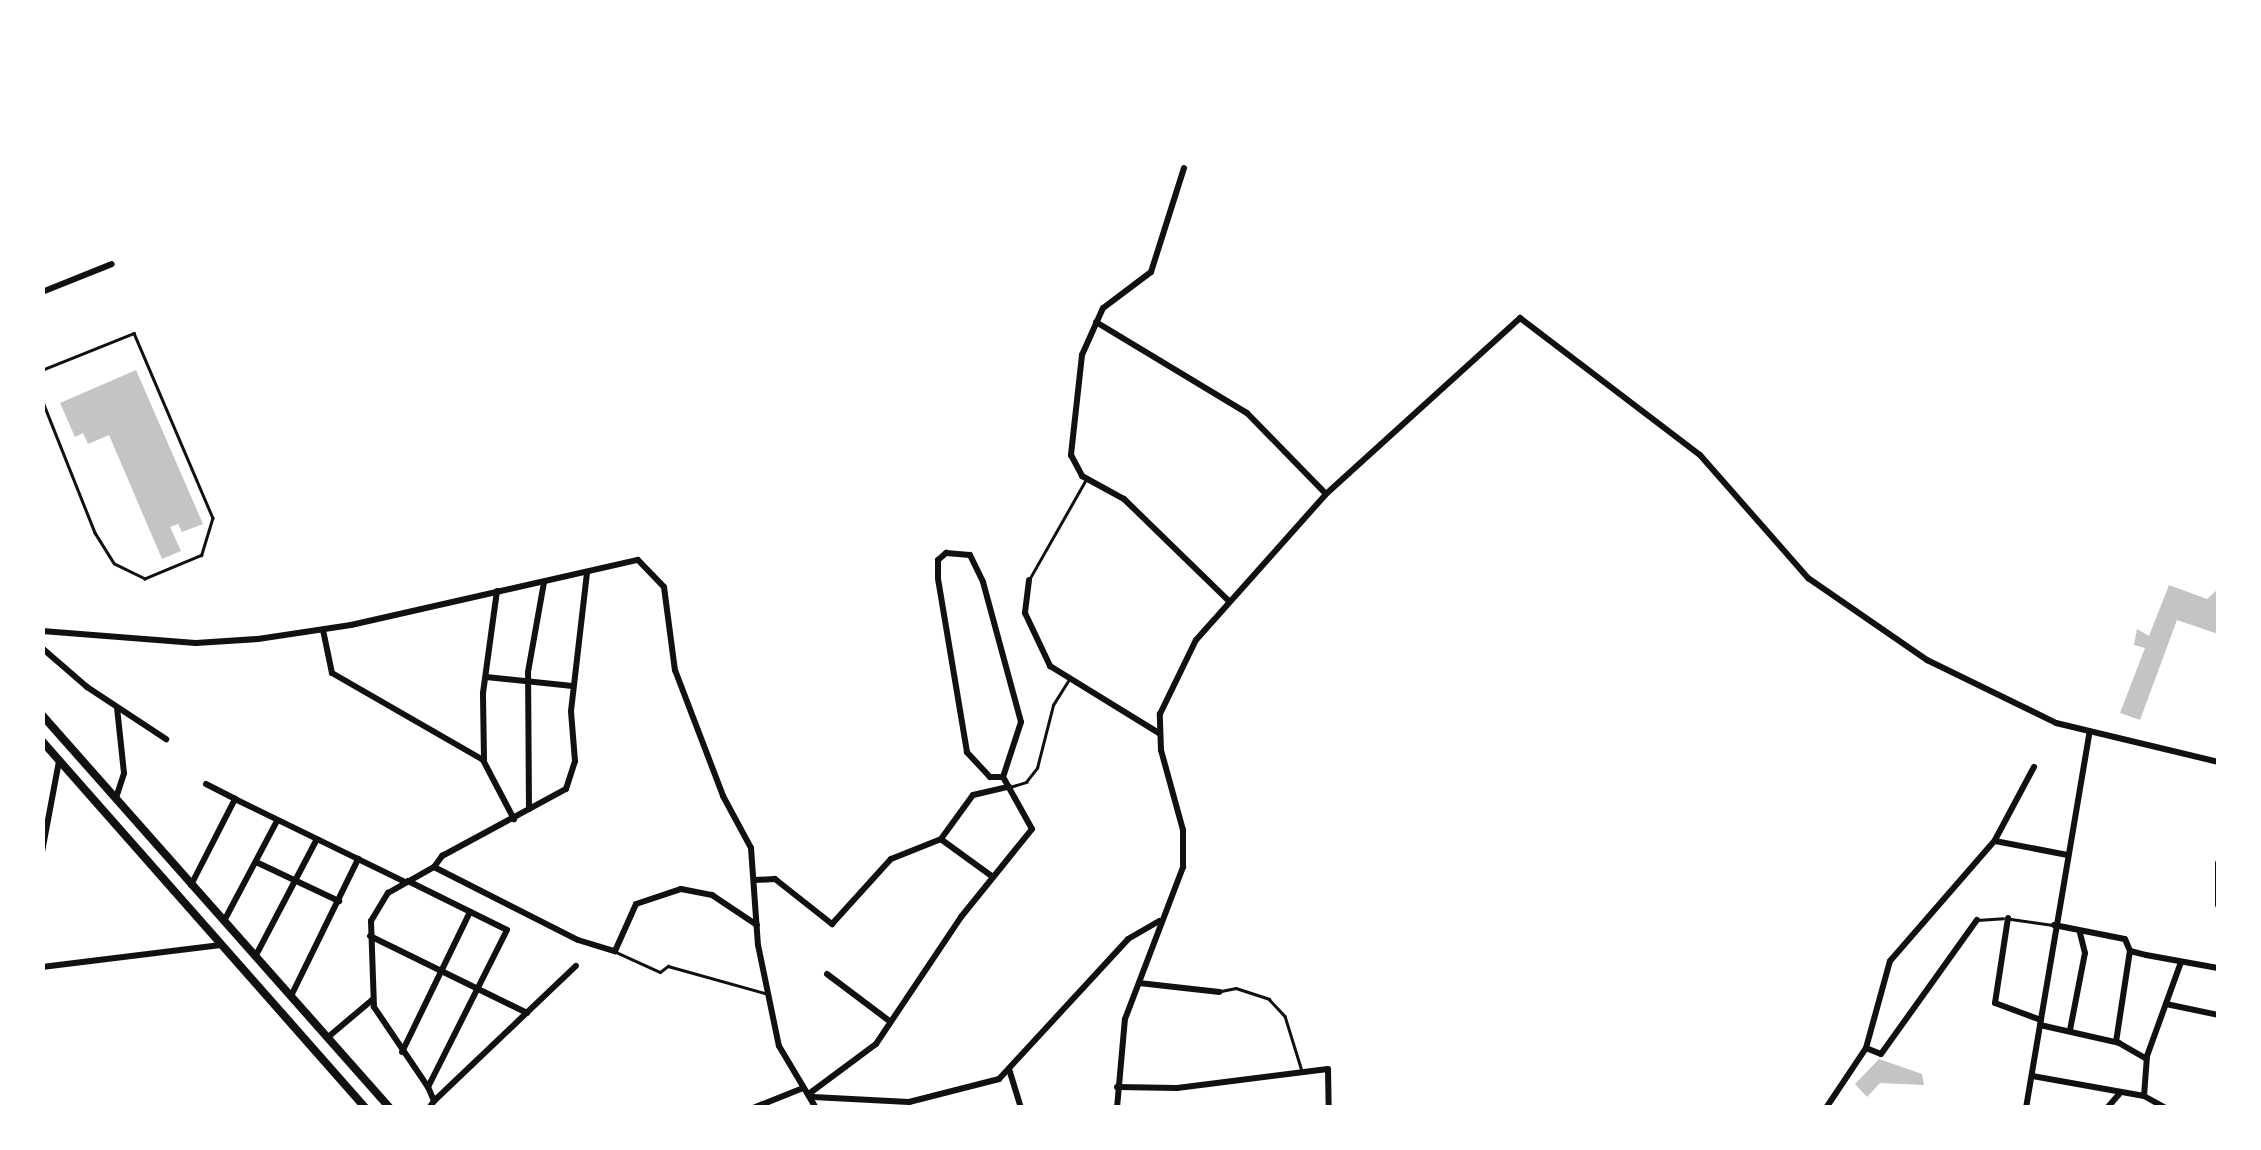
<!DOCTYPE html>
<style>
body{margin:0}
#map{position:relative;width:2261px;height:1150px;overflow:hidden;background:#fff;font-family:Barlow,sans-serif}
div>[style]{position:absolute}
[style*='--x']{left:calc(var(--x)*1px);top:calc(var(--y)*1px);width:calc(var(--w)*1px);rotate:calc(var(--a)*1deg)}
.building>*{inset:0;background:#c4c4c4}
.service>*{height:2.5px;margin:-1.25px;padding:0 1.25px;transform-origin:1.25px;border-radius:1.25px;background:#111}
.minor>*{height:6px;margin:-3px;padding:0 3px;transform-origin:3px;border-radius:3px;background:#111}
.tertiary>*{height:8px;margin:-4px;padding:0 4px;transform-origin:4px;border-radius:4px;background:#111}
span{translate:-50% -50%;white-space:nowrap;text-align:center;line-height:1.15;-webkit-text-stroke:9px #fff;paint-order:stroke}
.frame{position:absolute;inset:0;border:45px solid #fff;pointer-events:none}
</style>
<div id="map">
<div class="building">
<i style="clip-path:polygon(136px 370px,203px 524px,182px 532px,178px 524px,170px 527px,181px 551px,162px 559px,109px 435px,88px 444px,83px 433px,75px 437px,60px 403px)"></i>
<i style="clip-path:polygon(2169px 585px,2207px 599px,2218px 589px,2218px 634px,2177px 620px,2140px 720px,2120px 713px,2145px 648px,2134px 645px,2137px 629px,2149px 636px)"></i>
<i style="clip-path:polygon(1879px 1059px,1922px 1074px,1924px 1085px,1880px 1083px,1867px 1097px,1855px 1084px)"></i>
</div>
<div class="service">
<i style="--x:42;--y:370;--w:99;--a:-21.9"></i>
<i style="--x:134;--y:333;--w:201;--a:66.9"></i>
<i style="--x:213;--y:518;--w:39;--a:107"></i>
<i style="--x:202;--y:555;--w:62;--a:157.2"></i>
<i style="--x:145;--y:579;--w:34;--a:-154"></i>
<i style="--x:114;--y:564;--w:36;--a:-122"></i>
<i style="--x:95;--y:534;--w:143;--a:-111.7"></i>
<i style="--x:1030;--y:578;--w:112;--a:-60.4"></i>
<i style="--x:1010;--y:787;--w:17;--a:-17"></i>
<i style="--x:1026;--y:782;--w:18;--a:-52"></i>
<i style="--x:1037;--y:768;--w:65;--a:-75.7"></i>
<i style="--x:1053;--y:705;--w:28;--a:-58"></i>
<i style="--x:2011;--y:919;--w:42;--a:8.1"></i>
<i style="--x:1977;--y:920;--w:26;--a:-4"></i>
<i style="--x:618;--y:953;--w:46;--a:24.3"></i>
<i style="--x:660;--y:972;--w:10;--a:-37"></i>
<i style="--x:668;--y:966;--w:101;--a:15.6"></i>
<i style="--x:1221;--y:991;--w:15;--a:-11"></i>
<i style="--x:1236;--y:988;--w:35;--a:18"></i>
<i style="--x:1269;--y:999;--w:23;--a:47"></i>
<i style="--x:1285;--y:1016;--w:58;--a:72.8"></i>
</div>
<div class="minor">
<i style="--x:1184;--y:168;--w:109;--a:107.6"></i>
<i style="--x:1151;--y:272;--w:60;--a:143.1"></i>
<i style="--x:1103;--y:308;--w:51;--a:114.1"></i>
<i style="--x:1082;--y:355;--w:101;--a:96.3"></i>
<i style="--x:1071;--y:455;--w:24;--a:62"></i>
<i style="--x:1082;--y:476;--w:48;--a:28.7"></i>
<i style="--x:1124;--y:499;--w:145;--a:44.2"></i>
<i style="--x:42;--y:292;--w:75;--a:-21.8"></i>
<i style="--x:1096;--y:322;--w:176;--a:31.1"></i>
<i style="--x:1247;--y:413;--w:113;--a:45.7"></i>
<i style="--x:1029;--y:580;--w:33;--a:97"></i>
<i style="--x:1025;--y:613;--w:59;--a:64.7"></i>
<i style="--x:1050;--y:666;--w:128;--a:31.6"></i>
<i style="--x:323;--y:630;--w:44;--a:78.2"></i>
<i style="--x:332;--y:673;--w:174;--a:29.9"></i>
<i style="--x:483;--y:760;--w:67;--a:62.3"></i>
<i style="--x:42;--y:631;--w:154;--a:4.5"></i>
<i style="--x:196;--y:643;--w:62;--a:-3.7"></i>
<i style="--x:258;--y:639;--w:94;--a:-8.6"></i>
<i style="--x:351;--y:625;--w:294;--a:-12.8"></i>
<i style="--x:638;--y:560;--w:37;--a:46"></i>
<i style="--x:664;--y:587;--w:84;--a:82.5"></i>
<i style="--x:675;--y:670;--w:135;--a:69.1"></i>
<i style="--x:723;--y:796;--w:59;--a:61.7"></i>
<i style="--x:751;--y:848;--w:97;--a:85.9"></i>
<i style="--x:758;--y:945;--w:103;--a:78.3"></i>
<i style="--x:779;--y:1046;--w:72;--a:59.2"></i>
<i style="--x:42;--y:648;--w:60;--a:40.9"></i>
<i style="--x:87;--y:687;--w:95;--a:33.4"></i>
<i style="--x:486;--y:677;--w:87;--a:5.9"></i>
<i style="--x:484;--y:759;--w:66;--a:-90.9"></i>
<i style="--x:483;--y:693;--w:103;--a:-82.2"></i>
<i style="--x:206;--y:784;--w:33;--a:27"></i>
<i style="--x:116;--y:798;--w:26;--a:-72"></i>
<i style="--x:124;--y:773;--w:65;--a:-96.1"></i>
<i style="--x:529;--y:809;--w:137;--a:-90.4"></i>
<i style="--x:528;--y:672;--w:91;--a:-79.9"></i>
<i style="--x:942;--y:840;--w:63;--a:36"></i>
<i style="--x:1995;--y:841;--w:74;--a:10.9"></i>
<i style="--x:42;--y:852;--w:93;--a:-79.4"></i>
<i style="--x:256;--y:862;--w:92;--a:25.2"></i>
<i style="--x:2218;--y:863;--w:42;--a:90"></i>
<i style="--x:434;--y:867;--w:161;--a:26.9"></i>
<i style="--x:578;--y:940;--w:39;--a:17"></i>
<i style="--x:615;--y:951;--w:51;--a:-65.9"></i>
<i style="--x:636;--y:904;--w:47;--a:-18.4"></i>
<i style="--x:681;--y:889;--w:32;--a:11"></i>
<i style="--x:712;--y:895;--w:54;--a:33.7"></i>
<i style="--x:755;--y:880;--w:20;--a:-3"></i>
<i style="--x:775;--y:879;--w:73;--a:38.3"></i>
<i style="--x:832;--y:924;--w:88;--a:-47.8"></i>
<i style="--x:891;--y:859;--w:54;--a:-21.8"></i>
<i style="--x:941;--y:839;--w:54;--a:-54"></i>
<i style="--x:973;--y:795;--w:37;--a:-13"></i>
<i style="--x:408;--y:881;--w:110;--a:26.3"></i>
<i style="--x:507;--y:930;--w:176;--a:116.7"></i>
<i style="--x:191;--y:885;--w:97;--a:-62.9"></i>
<i style="--x:235;--y:799;--w:189;--a:26"></i>
<i style="--x:2008;--y:918;--w:86;--a:98.7"></i>
<i style="--x:1995;--y:1003;--w:49;--a:20.3"></i>
<i style="--x:224;--y:921;--w:113;--a:-62.1"></i>
<i style="--x:2054;--y:925;--w:72;--a:11.2"></i>
<i style="--x:2125;--y:939;--w:13;--a:67"></i>
<i style="--x:2130;--y:951;--w:16;--a:14"></i>
<i style="--x:2146;--y:955;--w:73;--a:10.2"></i>
<i style="--x:370;--y:936;--w:175;--a:26.1"></i>
<i style="--x:255;--y:957;--w:133;--a:-62.3"></i>
<i style="--x:42;--y:967;--w:180;--a:-7"></i>
<i style="--x:827;--y:974;--w:76;--a:37"></i>
<i style="--x:1139;--y:983;--w:81;--a:6.4"></i>
<i style="--x:291;--y:996;--w:153;--a:-63.9"></i>
<i style="--x:2166;--y:1004;--w:53;--a:11.9"></i>
<i style="--x:2040;--y:1025;--w:81;--a:12.8"></i>
<i style="--x:2119;--y:1043;--w:30;--a:30"></i>
<i style="--x:2070;--y:1030;--w:78;--a:-79"></i>
<i style="--x:2085;--y:953;--w:21;--a:-104"></i>
<i style="--x:327;--y:1038;--w:59;--a:-40.2"></i>
<i style="--x:2116;--y:1042;--w:92;--a:-81.3"></i>
<i style="--x:1866;--y:1048;--w:16;--a:22"></i>
<i style="--x:1881;--y:1054;--w:165;--a:-54.4"></i>
<i style="--x:402;--y:1052;--w:156;--a:-64.1"></i>
<i style="--x:1009;--y:1069;--w:41;--a:72.9"></i>
<i style="--x:2032;--y:1076;--w:114;--a:10.1"></i>
<i style="--x:2144;--y:1096;--w:25;--a:29"></i>
<i style="--x:1117;--y:1087;--w:60;--a:1"></i>
<i style="--x:1177;--y:1088;--w:152;--a:-7.2"></i>
<i style="--x:1328;--y:1069;--w:39;--a:89"></i>
<i style="--x:810;--y:1093;--w:82;--a:-36.6"></i>
<i style="--x:876;--y:1044;--w:153;--a:-56.2"></i>
<i style="--x:961;--y:917;--w:113;--a:-51.1"></i>
<i style="--x:1032;--y:829;--w:60;--a:-119.1"></i>
<i style="--x:1003;--y:777;--w:13;--a:180"></i>
<i style="--x:990;--y:777;--w:34;--a:-133"></i>
<i style="--x:967;--y:752;--w:176;--a:-99.5"></i>
<i style="--x:938;--y:578;--w:18;--a:-90"></i>
<i style="--x:938;--y:560;--w:11;--a:-41"></i>
<i style="--x:946;--y:553;--w:24;--a:5"></i>
<i style="--x:970;--y:555;--w:30;--a:64"></i>
<i style="--x:983;--y:582;--w:145;--a:74.8"></i>
<i style="--x:1021;--y:722;--w:58;--a:108.1"></i>
<i style="--x:2144;--y:1096;--w:40;--a:-85.7"></i>
<i style="--x:2147;--y:1056;--w:100;--a:-70.1"></i>
<i style="--x:813;--y:1097;--w:96;--a:3"></i>
<i style="--x:909;--y:1102;--w:93;--a:-14.3"></i>
<i style="--x:999;--y:1079;--w:190;--a:-47.3"></i>
<i style="--x:1128;--y:939;--w:36;--a:-30"></i>
<i style="--x:434;--y:1101;--w:196;--a:-43.6"></i>
<i style="--x:429;--y:1108;--w:9;--a:-54"></i>
<i style="--x:434;--y:1101;--w:15;--a:-113"></i>
<i style="--x:428;--y:1087;--w:97;--a:-124"></i>
<i style="--x:374;--y:1007;--w:86;--a:-92"></i>
<i style="--x:371;--y:921;--w:33;--a:-59"></i>
<i style="--x:388;--y:893;--w:53;--a:-29.5"></i>
<i style="--x:434;--y:867;--w:14;--a:-54"></i>
<i style="--x:442;--y:856;--w:141;--a:-28.4"></i>
<i style="--x:566;--y:789;--w:29;--a:-72"></i>
<i style="--x:575;--y:761;--w:50;--a:-94.6"></i>
<i style="--x:571;--y:711;--w:140;--a:-83.4"></i>
<i style="--x:753;--y:1108;--w:54;--a:-21.8"></i>
<i style="--x:1117;--y:1108;--w:89;--a:-84.9"></i>
<i style="--x:1125;--y:1019;--w:163;--a:-69.1"></i>
<i style="--x:1183;--y:867;--w:37;--a:-90"></i>
<i style="--x:1183;--y:830;--w:83;--a:-105.4"></i>
<i style="--x:1161;--y:750;--w:36;--a:-92"></i>
<i style="--x:1160;--y:714;--w:82;--a:-64.1"></i>
<i style="--x:1196;--y:640;--w:195;--a:-48.3"></i>
<i style="--x:1326;--y:494;--w:262;--a:-42.2"></i>
<i style="--x:1520;--y:318;--w:226;--a:37.3"></i>
<i style="--x:1700;--y:455;--w:164;--a:48.7"></i>
<i style="--x:1808;--y:578;--w:145;--a:34.6"></i>
<i style="--x:1927;--y:660;--w:144;--a:26"></i>
<i style="--x:2056;--y:723;--w:167;--a:13.5"></i>
<i style="--x:1826;--y:1108;--w:72;--a:-56.3"></i>
<i style="--x:1866;--y:1048;--w:90;--a:-74.6"></i>
<i style="--x:1890;--y:961;--w:160;--a:-49"></i>
<i style="--x:1995;--y:840;--w:83;--a:-61.9"></i>
<i style="--x:2026;--y:1108;--w:382;--a:-80.4"></i>
<i style="--x:2107;--y:1108;--w:18;--a:-49"></i>
</div>
<div class="tertiary">
<i style="--x:42;--y:715;--w:525;--a:48.48"></i>
<i style="--x:42;--y:741;--w:490;--a:48.6"></i>
</div>
<div class="frame"></div>
</div>
